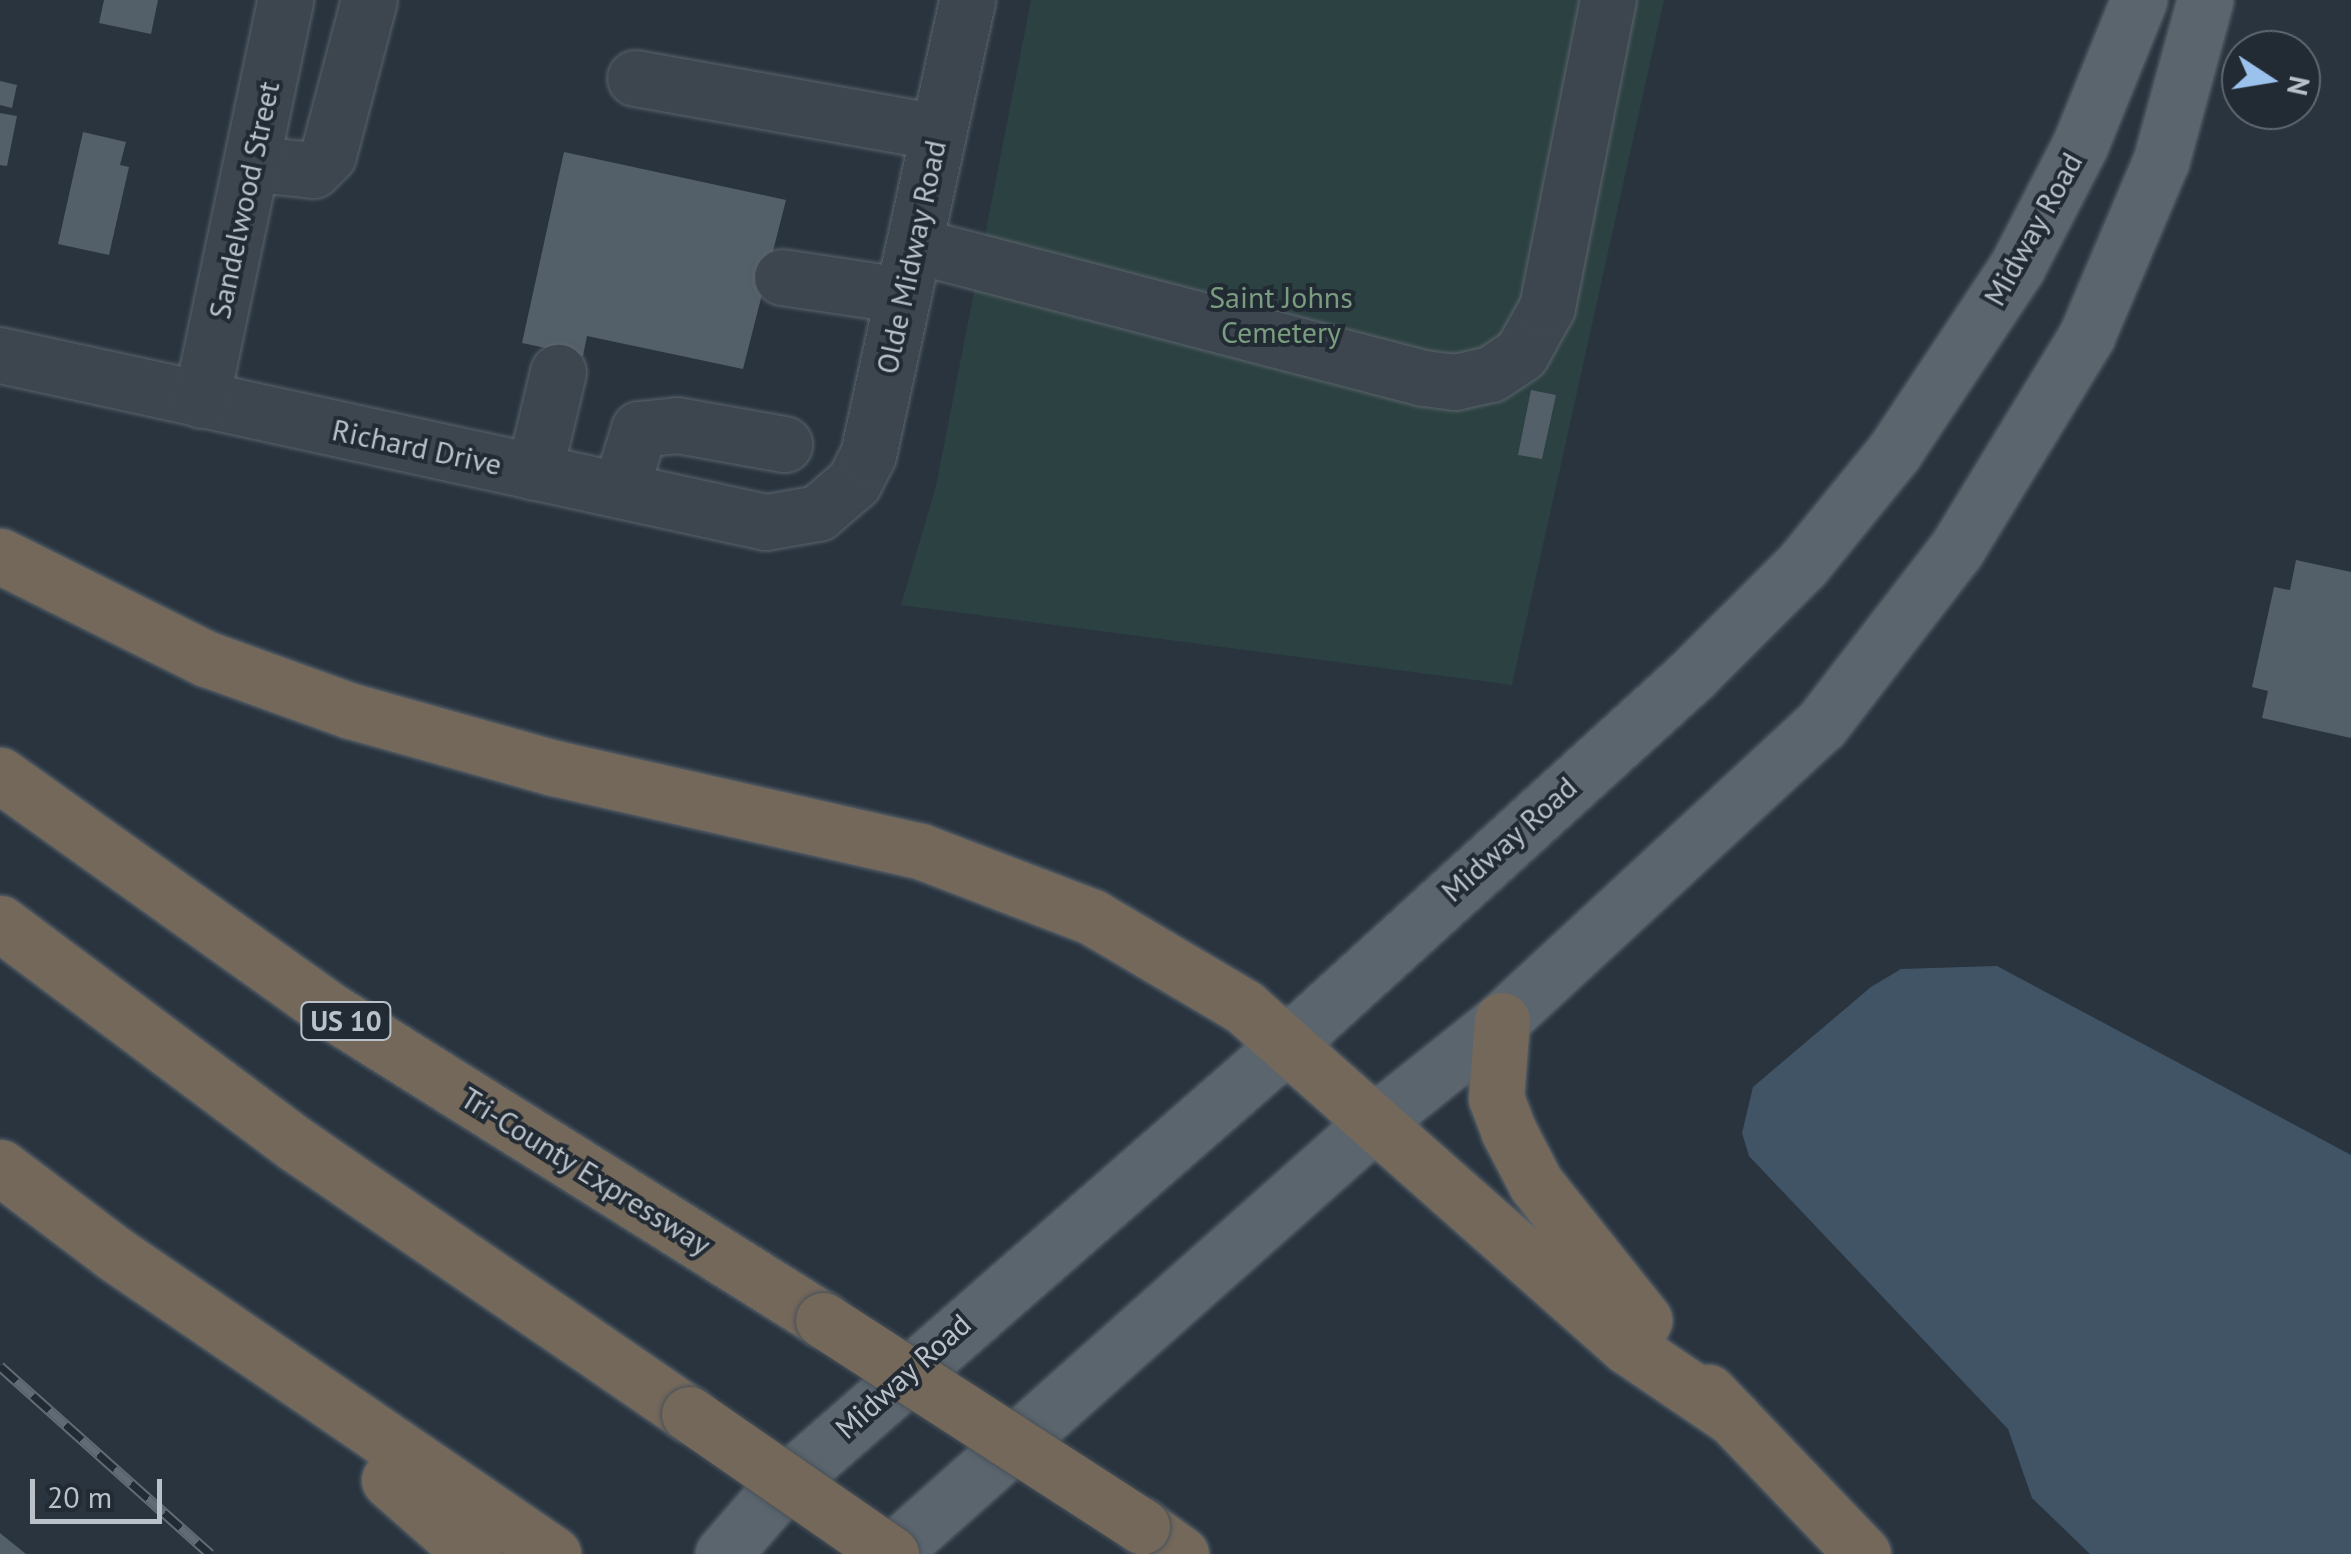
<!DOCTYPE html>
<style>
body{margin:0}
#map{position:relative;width:2351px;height:1554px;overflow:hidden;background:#29343f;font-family:"PT Sans",sans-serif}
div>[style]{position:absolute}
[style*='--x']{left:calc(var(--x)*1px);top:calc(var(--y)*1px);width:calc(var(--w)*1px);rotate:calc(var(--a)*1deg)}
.green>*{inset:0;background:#2c4141}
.water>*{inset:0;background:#415466}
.building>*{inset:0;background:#535f69}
.roads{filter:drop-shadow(0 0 2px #5b646c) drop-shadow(0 0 2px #5b646c)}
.minor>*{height:55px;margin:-27.5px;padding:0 27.5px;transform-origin:27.5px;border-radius:27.5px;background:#3d464f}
.major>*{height:55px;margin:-27.5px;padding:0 27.5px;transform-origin:27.5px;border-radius:27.5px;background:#5b656e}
.highway>*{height:55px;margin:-27.5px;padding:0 27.5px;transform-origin:27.5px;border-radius:27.5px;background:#74685b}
.rail>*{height:11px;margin-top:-5.5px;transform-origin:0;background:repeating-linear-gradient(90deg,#222b34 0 22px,#606b75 0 44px);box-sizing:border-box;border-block:2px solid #606b75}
.bridges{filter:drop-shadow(0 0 2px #485159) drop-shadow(0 0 2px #485159)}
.highway-bridge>*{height:55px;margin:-27.5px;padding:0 27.5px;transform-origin:27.5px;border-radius:27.5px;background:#74685b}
span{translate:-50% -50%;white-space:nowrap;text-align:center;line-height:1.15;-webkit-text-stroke:8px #222b34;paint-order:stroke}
.shield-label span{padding:2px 8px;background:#222b34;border:2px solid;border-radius:8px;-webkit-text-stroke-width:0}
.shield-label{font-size:28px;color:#bac1c9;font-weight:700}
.street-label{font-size:30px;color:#bac1c9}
.park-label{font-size:30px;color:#7a9c7f}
.north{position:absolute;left:2221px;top:30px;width:100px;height:100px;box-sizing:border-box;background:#222b34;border:2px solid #5f6770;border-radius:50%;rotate:102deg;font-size:28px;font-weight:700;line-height:40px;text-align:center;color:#bac1c9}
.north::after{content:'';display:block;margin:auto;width:35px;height:45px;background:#9bc2ed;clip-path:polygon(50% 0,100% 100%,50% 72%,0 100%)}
.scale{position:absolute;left:30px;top:1479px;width:132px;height:45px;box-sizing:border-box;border:5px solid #bac1c9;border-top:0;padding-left:12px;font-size:30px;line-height:35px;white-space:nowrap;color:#bac1c9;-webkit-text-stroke:8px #222b34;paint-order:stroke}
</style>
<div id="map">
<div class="green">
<i style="clip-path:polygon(1031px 0,1664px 0,1512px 685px,901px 605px,936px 486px)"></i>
</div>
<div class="water">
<i style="clip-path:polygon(1997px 966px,2351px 1155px,2351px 1554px,2090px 1554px,2032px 1498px,2008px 1429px,1749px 1156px,1742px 1133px,1753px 1087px,1871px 987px,1901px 969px)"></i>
</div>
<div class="building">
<i style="clip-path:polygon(104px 0,158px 0,151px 34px,99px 23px)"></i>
<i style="clip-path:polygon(0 81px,17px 85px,12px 108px,0 105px)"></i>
<i style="clip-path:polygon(0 113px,17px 116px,7px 166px,0 165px)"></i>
<i style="clip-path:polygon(83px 132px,126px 142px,120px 165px,129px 167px,109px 255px,58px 244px)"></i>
<i style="clip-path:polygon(564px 152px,786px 200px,743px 369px,587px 336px,583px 356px,522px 343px)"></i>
<i style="clip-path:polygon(1531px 390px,1556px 395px,1542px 459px,1518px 455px)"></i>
<i style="clip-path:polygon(2296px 560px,2351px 572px,2351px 738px,2262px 718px,2268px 691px,2252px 687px,2274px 587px,2290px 590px)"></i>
<i style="clip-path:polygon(0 1533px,26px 1554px,0 1554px)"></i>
</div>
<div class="roads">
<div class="minor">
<i style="--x:635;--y:78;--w:308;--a:10.1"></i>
<i style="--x:254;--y:164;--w:59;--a:5.8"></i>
<i style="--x:313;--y:170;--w:21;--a:-45"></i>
<i style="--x:328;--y:155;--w:160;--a:-75.2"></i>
<i style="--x:914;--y:245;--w:526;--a:14.64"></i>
<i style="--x:1423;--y:378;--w:32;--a:7"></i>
<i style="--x:1455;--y:382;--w:37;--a:-13"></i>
<i style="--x:1491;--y:374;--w:36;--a:-34"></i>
<i style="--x:1521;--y:354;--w:54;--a:-61"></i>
<i style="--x:1547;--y:307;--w:313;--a:-78.8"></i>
<i style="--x:782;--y:277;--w:122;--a:8.5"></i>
<i style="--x:0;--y:355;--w:784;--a:12.3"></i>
<i style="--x:766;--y:522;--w:53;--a:-9.8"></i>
<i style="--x:818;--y:513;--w:48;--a:-40.7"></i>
<i style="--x:854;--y:482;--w:30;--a:-63"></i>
<i style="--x:868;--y:455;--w:466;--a:-77.7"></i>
<i style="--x:201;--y:400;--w:409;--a:-78.1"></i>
<i style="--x:534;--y:472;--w:103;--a:-76.5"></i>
<i style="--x:620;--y:490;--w:64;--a:-72.7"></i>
<i style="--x:639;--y:429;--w:38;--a:-6"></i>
<i style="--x:677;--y:425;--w:109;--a:10.1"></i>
</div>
<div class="major">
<i style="--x:723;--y:1554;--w:89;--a:-49.1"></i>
<i style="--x:781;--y:1487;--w:671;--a:-41.19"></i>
<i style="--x:1286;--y:1045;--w:548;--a:-42.34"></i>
<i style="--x:1691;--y:676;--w:158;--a:-45"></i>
<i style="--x:1803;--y:564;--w:144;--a:-50.9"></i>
<i style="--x:1894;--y:452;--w:222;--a:-56.4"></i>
<i style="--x:2017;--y:267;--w:137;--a:-62.7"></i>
<i style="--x:2080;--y:145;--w:157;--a:-67.9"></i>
<i style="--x:890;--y:1554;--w:651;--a:-41.7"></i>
<i style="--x:1376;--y:1121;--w:161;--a:-38.7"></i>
<i style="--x:1502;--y:1020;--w:434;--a:-42.8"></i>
<i style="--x:1821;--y:725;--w:221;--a:-52.4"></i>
<i style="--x:1956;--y:550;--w:252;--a:-58.6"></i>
<i style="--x:2087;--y:335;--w:189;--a:-67"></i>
<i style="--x:2161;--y:161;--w:167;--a:-74.7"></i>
</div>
<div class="highway">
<i style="--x:0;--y:556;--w:231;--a:26.5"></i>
<i style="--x:207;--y:659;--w:153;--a:19.9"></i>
<i style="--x:351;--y:711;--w:211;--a:15.7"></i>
<i style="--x:554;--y:768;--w:375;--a:12.8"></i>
<i style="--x:920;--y:851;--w:184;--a:21"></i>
<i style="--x:1092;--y:917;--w:177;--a:30.6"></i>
<i style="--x:1244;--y:1007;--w:513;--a:41.52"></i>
<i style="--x:1628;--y:1347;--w:127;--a:34.1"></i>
<i style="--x:0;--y:775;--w:410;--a:35.5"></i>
<i style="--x:334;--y:1013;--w:577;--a:32.12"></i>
<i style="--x:0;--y:923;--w:371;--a:36.8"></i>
<i style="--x:297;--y:1145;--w:475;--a:34.5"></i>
<i style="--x:1502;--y:1020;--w:78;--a:94.4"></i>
<i style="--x:1496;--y:1098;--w:34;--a:69"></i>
<i style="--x:1508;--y:1130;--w:61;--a:62.6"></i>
<i style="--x:1536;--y:1184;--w:174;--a:51.5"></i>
<i style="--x:0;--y:1167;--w:144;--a:37.1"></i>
<i style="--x:115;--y:1254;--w:531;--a:34.41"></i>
<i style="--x:1708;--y:1392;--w:224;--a:46.3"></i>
<i style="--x:389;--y:1480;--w:112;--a:41.4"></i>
<i style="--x:1142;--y:1526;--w:48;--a:35.7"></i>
</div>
</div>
<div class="rail">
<i style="--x:0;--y:1366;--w:282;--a:41.8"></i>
</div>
<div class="bridges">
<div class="highway-bridge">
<i style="--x:823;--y:1320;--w:380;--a:32.9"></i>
<i style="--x:689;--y:1414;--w:246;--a:34.7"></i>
</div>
</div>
<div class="shield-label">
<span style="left:346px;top:1021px">US 10</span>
</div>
<div class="street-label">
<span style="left:244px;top:200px;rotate:-78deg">Sandelwood Street</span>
<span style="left:2033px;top:229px;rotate:-61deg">Midway Road</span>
<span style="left:911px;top:257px;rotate:-78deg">Olde Midway Road</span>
<span style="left:417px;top:447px;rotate:12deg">Richard Drive</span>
<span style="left:1509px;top:839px;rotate:-42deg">Midway Road</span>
<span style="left:586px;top:1171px;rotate:32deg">Tri-County Expressway</span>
<span style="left:903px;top:1376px;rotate:-42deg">Midway Road</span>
</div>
<div class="park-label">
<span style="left:1281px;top:314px">Saint Johns<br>Cemetery</span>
</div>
<div class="north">N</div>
<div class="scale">20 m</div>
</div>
